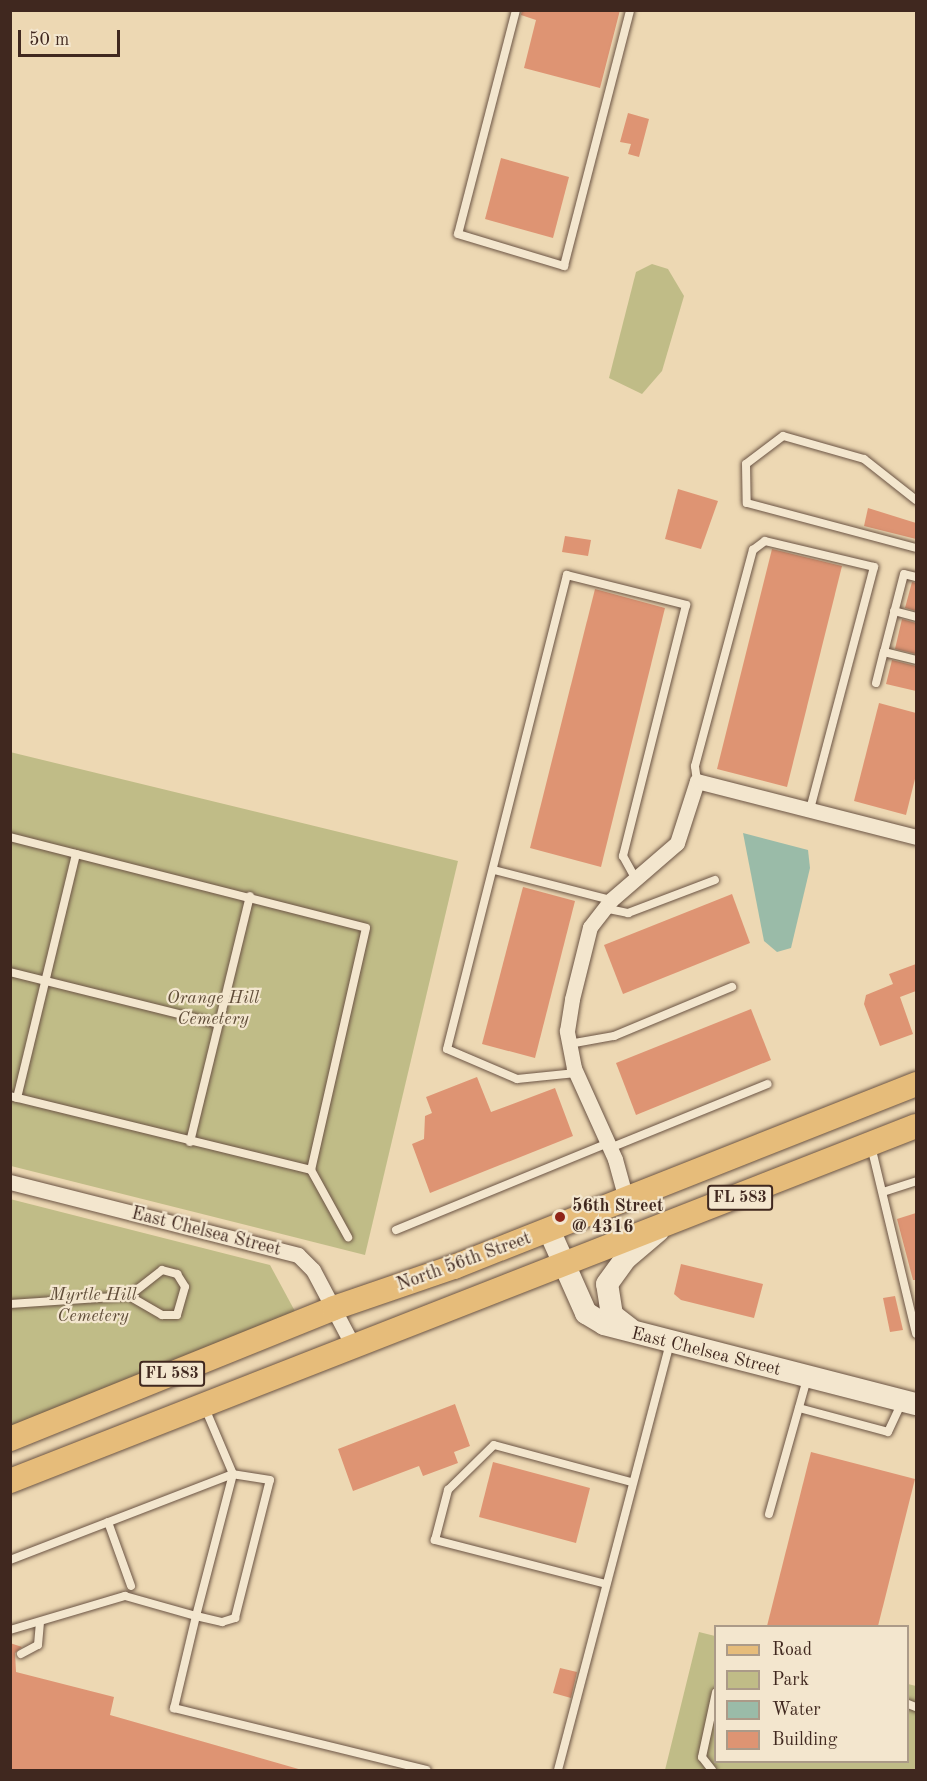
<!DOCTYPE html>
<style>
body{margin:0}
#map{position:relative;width:927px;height:1781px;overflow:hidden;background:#edd8b3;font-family:"Old Standard TT",serif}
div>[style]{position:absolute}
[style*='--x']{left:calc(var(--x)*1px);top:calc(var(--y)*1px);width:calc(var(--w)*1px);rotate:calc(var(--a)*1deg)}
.green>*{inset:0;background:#c0bc87}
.water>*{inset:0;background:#9abba8}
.building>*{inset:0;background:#de9473}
.roads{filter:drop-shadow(0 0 2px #6b5444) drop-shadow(0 0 2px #6b5444)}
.lane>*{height:8px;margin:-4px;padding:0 4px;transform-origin:4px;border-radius:4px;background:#f3e6ce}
.street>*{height:15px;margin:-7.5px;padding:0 7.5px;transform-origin:7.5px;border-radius:7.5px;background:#f3e6ce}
.secondary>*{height:22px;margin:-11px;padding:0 11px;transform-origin:11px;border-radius:11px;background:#f3e6ce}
.primary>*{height:24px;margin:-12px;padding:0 12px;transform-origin:12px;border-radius:12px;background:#e6bc7a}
.dots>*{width:16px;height:16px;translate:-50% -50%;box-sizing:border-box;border:3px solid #f3e6ce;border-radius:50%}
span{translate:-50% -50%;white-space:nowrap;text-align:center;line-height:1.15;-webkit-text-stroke:4.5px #f3e6ce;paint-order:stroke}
.shield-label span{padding:2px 4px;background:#f3e6ce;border:2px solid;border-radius:4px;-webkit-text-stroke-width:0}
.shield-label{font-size:16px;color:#40281f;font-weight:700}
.park-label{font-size:18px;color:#604d39;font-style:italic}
.poi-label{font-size:18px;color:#40281f;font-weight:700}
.left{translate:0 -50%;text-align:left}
.street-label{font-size:18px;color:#40281f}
.frame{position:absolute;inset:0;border:12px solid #40281f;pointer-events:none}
.legend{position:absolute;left:714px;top:1625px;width:195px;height:138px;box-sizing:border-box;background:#f3e6ce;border:2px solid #ab9a88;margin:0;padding:8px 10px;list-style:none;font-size:18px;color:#40281f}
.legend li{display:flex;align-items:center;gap:12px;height:30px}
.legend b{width:30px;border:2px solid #ab9a88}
.scale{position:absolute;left:18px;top:30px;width:102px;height:27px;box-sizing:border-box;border:3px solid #40281f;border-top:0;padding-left:8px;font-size:18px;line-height:21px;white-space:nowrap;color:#40281f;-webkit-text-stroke:4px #f3e6ce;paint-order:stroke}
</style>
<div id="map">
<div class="green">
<i style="clip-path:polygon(652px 264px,668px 269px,684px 296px,662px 371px,642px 394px,609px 378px,636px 272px)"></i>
<i style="clip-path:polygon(10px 752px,458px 861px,365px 1255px,11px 1166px)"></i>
<i style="clip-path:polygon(10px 1199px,270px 1265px,297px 1315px,11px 1427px)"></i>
<i style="clip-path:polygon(699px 1632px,715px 1636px,716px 1762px,908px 1762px,908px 1684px,916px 1686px,916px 1770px,665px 1770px)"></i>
</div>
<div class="water">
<i style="clip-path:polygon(743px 833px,808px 850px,810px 868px,791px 948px,777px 952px,764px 941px)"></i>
</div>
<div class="building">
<i style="clip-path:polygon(522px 10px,620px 10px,600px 88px,524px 68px,536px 20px,521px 15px)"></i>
<i style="clip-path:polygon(628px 113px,649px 119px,639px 157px,628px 154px,631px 144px,620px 142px)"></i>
<i style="clip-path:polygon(501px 158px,569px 177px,553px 238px,485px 219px)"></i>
<i style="clip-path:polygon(678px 489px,718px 501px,701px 549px,665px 539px)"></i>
<i style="clip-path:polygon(868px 508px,916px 523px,916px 539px,864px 526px)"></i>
<i style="clip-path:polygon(565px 536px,591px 540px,588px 556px,562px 552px)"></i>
<i style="clip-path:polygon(772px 549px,842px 566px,787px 787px,717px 769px)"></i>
<i style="clip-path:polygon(912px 582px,916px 583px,916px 611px,905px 608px)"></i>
<i style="clip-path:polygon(595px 589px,665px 608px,601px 867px,530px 848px)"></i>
<i style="clip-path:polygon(902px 619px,916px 623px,916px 654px,895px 649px)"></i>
<i style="clip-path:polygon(892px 660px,916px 666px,916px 691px,886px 684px)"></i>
<i style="clip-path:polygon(879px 703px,916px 713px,916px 775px,906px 815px,854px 801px)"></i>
<i style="clip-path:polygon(523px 887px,575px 901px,535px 1058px,482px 1044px)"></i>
<i style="clip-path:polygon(732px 894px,750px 943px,623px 994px,604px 945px)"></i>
<i style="clip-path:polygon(916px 964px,916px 991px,900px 997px,913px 1034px,880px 1046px,864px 1004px,866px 995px,893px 984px,889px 974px)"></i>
<i style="clip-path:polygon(751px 1009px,771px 1060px,636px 1115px,616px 1063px)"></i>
<i style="clip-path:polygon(477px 1077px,491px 1112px,555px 1088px,573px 1136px,430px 1193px,412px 1144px,424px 1139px,425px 1116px,432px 1113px,426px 1097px)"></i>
<i style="clip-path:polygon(916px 1213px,916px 1280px,913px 1280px,897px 1219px)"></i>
<i style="clip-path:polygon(681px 1264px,763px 1284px,754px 1318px,681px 1300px,674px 1294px)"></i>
<i style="clip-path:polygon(895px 1296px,903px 1330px,890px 1332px,883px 1298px)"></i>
<i style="clip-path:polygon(455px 1404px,470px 1446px,454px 1452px,458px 1463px,423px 1476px,419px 1466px,353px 1491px,338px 1449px)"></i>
<i style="clip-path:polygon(811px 1452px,915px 1479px,878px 1626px,767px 1626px)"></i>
<i style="clip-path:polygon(493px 1462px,590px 1488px,576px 1543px,479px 1517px)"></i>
<i style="clip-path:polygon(10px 1643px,22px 1647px,15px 1653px,16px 1672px,114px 1697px,110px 1715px,302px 1770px,10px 1770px)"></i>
<i style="clip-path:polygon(560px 1668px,577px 1672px,571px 1698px,553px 1693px)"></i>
</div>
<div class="roads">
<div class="lane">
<i style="--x:516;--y:10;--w:231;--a:104.5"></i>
<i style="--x:458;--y:234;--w:111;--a:16.8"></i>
<i style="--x:564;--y:266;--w:264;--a:-75.5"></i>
<i style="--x:916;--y:500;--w:66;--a:-141.7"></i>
<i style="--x:864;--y:459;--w:84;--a:-164.1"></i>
<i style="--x:783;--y:436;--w:46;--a:142.9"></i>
<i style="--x:746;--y:464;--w:39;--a:89"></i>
<i style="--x:747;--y:503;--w:175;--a:14.9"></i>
<i style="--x:916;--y:577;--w:12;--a:-166"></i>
<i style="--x:904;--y:574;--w:81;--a:104.4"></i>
<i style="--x:884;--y:652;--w:33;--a:14"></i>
<i style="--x:894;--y:611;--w:23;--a:15"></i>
<i style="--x:876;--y:683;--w:32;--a:-76"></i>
<i style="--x:697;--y:781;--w:15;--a:-98"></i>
<i style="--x:695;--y:766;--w:224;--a:-75"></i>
<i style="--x:753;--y:550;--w:15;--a:-37"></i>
<i style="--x:765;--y:541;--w:112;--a:13.4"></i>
<i style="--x:874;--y:567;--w:251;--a:104.8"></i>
<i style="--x:10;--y:837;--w:367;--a:14.3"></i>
<i style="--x:366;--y:928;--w:248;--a:102.8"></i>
<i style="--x:311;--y:1170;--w:77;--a:61.1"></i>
<i style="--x:494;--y:870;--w:121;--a:14.4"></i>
<i style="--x:604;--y:908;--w:25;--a:12"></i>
<i style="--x:628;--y:913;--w:93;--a:-20.8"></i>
<i style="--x:10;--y:972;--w:215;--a:14"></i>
<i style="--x:569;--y:1044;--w:46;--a:-10.1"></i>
<i style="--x:614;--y:1036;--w:128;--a:-22.6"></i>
<i style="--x:576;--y:1073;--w:59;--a:174.2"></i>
<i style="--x:517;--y:1079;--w:76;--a:-156.8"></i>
<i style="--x:447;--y:1049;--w:489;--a:-75.8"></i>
<i style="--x:567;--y:575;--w:123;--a:14.1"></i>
<i style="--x:686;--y:605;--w:259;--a:104.1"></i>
<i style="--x:623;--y:856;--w:26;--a:61"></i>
<i style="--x:10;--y:1096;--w:310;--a:13.8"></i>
<i style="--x:17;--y:1098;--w:251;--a:-76.4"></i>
<i style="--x:190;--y:1142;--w:253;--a:-76.3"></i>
<i style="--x:871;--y:1146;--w:193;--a:76.5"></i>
<i style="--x:610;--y:1148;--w:170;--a:-22.1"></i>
<i style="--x:883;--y:1192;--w:35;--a:-18"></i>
<i style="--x:396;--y:1230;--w:229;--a:-22.3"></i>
<i style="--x:10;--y:1304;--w:119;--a:-3.8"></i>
<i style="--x:129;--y:1296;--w:42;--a:-38.2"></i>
<i style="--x:162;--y:1270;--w:16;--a:15"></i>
<i style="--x:177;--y:1274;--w:15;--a:58"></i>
<i style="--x:185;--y:1287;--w:29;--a:106"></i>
<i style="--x:177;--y:1315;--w:15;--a:180"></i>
<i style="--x:162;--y:1315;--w:38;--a:-150"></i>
<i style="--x:799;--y:1408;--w:92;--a:15.1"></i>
<i style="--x:888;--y:1432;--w:33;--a:-65"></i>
<i style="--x:769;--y:1514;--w:140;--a:-74.3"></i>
<i style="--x:108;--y:1522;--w:68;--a:70.2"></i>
<i style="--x:10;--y:1560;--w:239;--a:-21.1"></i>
<i style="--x:233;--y:1474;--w:72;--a:-113"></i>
<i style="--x:606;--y:1584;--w:177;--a:-165.6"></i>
<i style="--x:435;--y:1540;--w:52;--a:-75.4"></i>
<i style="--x:448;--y:1490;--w:64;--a:-44.4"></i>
<i style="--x:494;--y:1445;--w:142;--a:15.1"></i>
<i style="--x:10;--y:1630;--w:120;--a:-16.5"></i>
<i style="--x:125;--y:1596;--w:74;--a:15.7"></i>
<i style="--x:196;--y:1616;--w:27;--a:13"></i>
<i style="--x:222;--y:1622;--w:14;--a:-17"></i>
<i style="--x:235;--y:1618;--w:142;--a:-75.8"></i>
<i style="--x:270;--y:1480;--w:37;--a:-171"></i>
<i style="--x:233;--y:1474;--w:147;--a:104.6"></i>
<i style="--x:196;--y:1616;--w:95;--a:103.4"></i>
<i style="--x:174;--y:1708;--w:260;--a:13.8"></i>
<i style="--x:21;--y:1654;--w:19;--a:-28"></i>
<i style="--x:38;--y:1645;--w:21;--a:-85"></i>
<i style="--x:908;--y:1704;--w:9;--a:21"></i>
<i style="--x:558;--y:1770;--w:441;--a:-75.3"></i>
<i style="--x:712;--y:1770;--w:16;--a:-128"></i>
<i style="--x:702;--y:1757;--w:66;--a:-77.8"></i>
</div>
<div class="street">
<i style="--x:10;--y:1182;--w:297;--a:14.2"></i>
<i style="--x:298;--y:1255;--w:21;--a:45"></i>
<i style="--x:313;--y:1270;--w:86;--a:62.2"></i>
<i style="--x:626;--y:1199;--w:41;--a:-105.4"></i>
<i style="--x:615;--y:1159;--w:100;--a:-114.3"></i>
<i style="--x:574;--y:1068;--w:38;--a:-101"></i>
<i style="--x:567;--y:1031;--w:32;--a:-81"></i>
<i style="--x:572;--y:999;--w:74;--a:-76"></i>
<i style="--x:590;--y:927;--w:34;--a:-52"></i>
<i style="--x:611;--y:900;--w:87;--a:-40.8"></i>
<i style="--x:677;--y:843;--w:65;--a:-72.1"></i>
<i style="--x:697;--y:781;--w:226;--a:14.3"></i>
</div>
<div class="secondary">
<i style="--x:549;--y:1230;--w:91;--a:66"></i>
<i style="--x:586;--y:1313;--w:21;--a:31"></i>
<i style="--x:604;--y:1324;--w:322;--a:14.4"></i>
<i style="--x:630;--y:1329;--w:23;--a:-142"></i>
<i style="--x:612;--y:1315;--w:31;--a:-99"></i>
<i style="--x:607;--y:1284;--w:32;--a:-54"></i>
<i style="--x:626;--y:1258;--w:42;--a:-40.2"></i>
</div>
<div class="primary">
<i style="--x:10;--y:1439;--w:349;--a:-22"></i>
<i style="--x:334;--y:1308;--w:127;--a:-18.9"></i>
<i style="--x:454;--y:1267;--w:497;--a:-21.6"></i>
<i style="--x:10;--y:1481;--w:973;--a:-21.4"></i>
</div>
</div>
<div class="dots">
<i style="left:560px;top:1217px;background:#8f2418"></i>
</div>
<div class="shield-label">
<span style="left:740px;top:1198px">FL 583</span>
<span style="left:172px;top:1374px">FL 583</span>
</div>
<div class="park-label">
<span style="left:213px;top:1009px">Orange Hill<br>Cemetery</span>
<span style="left:93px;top:1306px">Myrtle Hill<br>Cemetery</span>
</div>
<div class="poi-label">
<span class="left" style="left:572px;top:1217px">56th Street<br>@ 4316</span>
</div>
<div class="street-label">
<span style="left:206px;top:1232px;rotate:14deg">East Chelsea Street</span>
<span style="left:464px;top:1262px;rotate:-20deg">North 56th Street</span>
<span style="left:706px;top:1352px;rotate:14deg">East Chelsea Street</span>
</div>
<div class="frame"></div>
<ul class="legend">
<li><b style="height:8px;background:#e6bc7a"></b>Road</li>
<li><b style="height:16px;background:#c0bc87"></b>Park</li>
<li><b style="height:16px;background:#9abba8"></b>Water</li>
<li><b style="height:16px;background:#de9473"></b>Building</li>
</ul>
<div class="scale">50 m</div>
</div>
